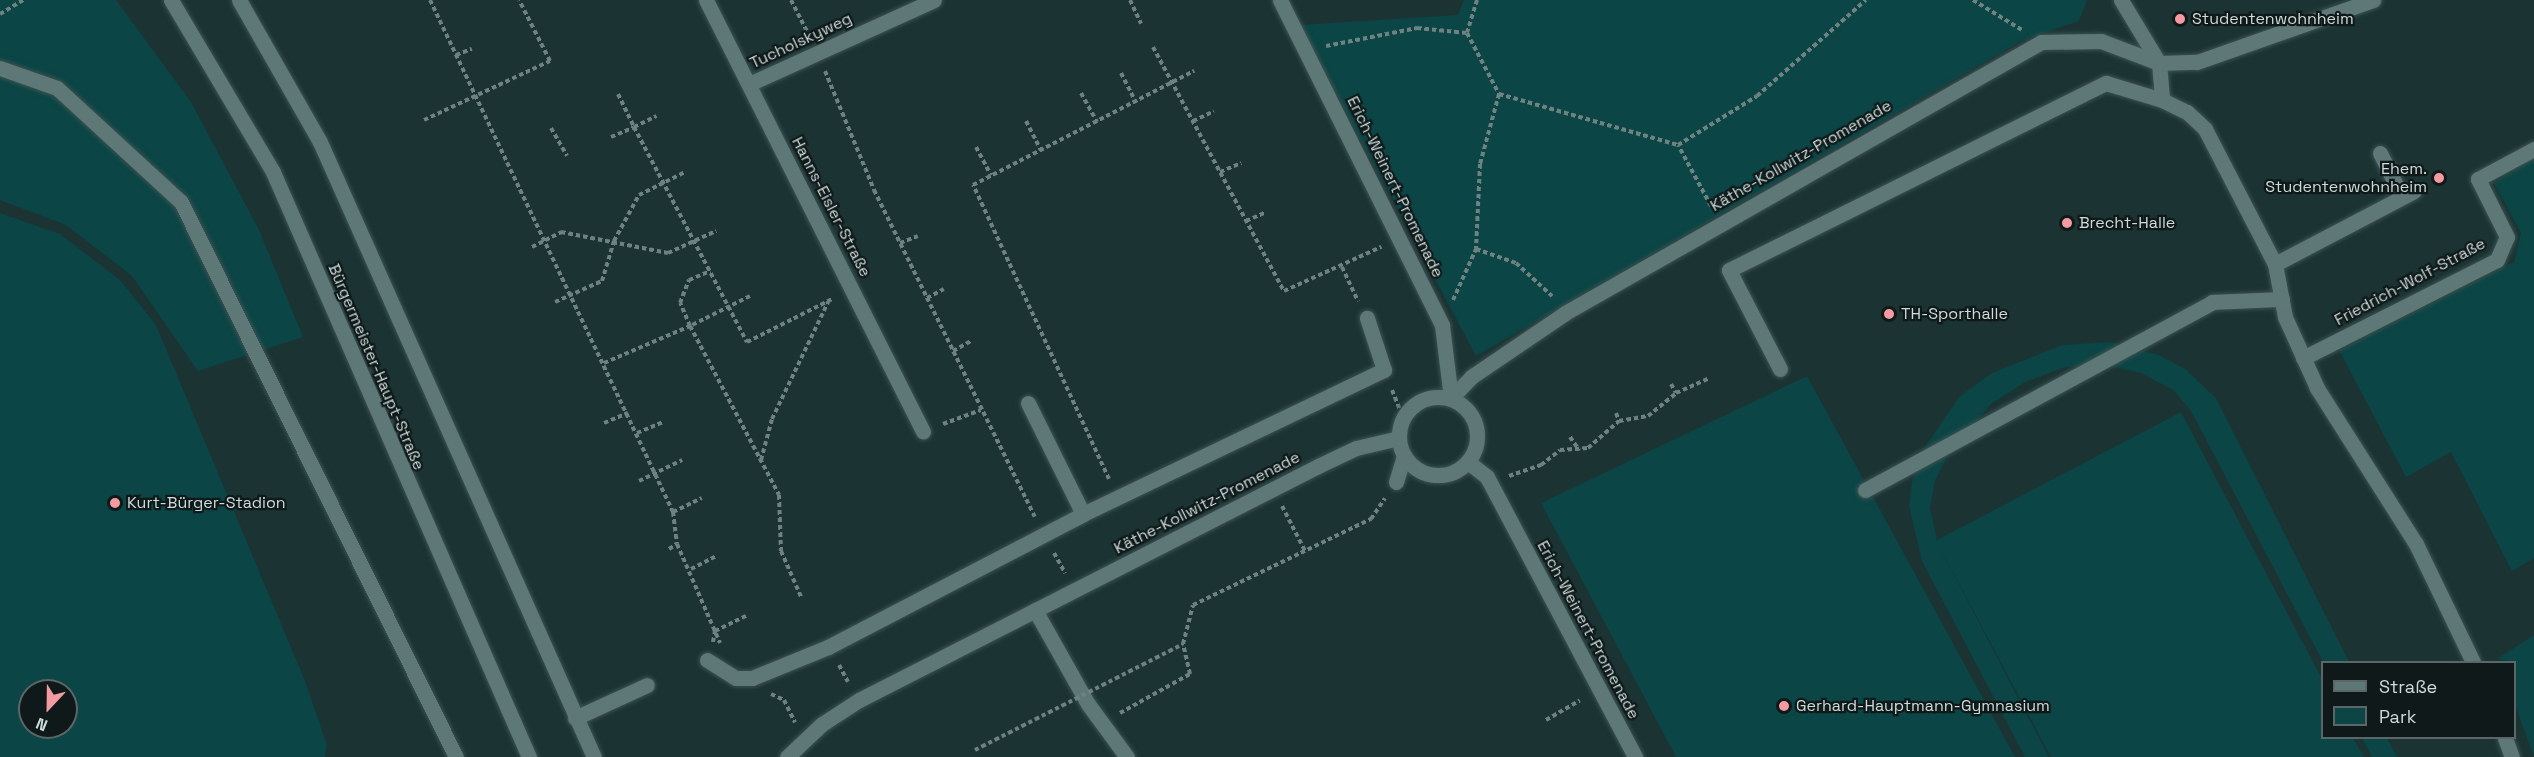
<!DOCTYPE html>
<meta charset="utf-8">
<style>
body{margin:0}
#map{position:relative;width:2534px;height:757px;overflow:hidden;background:#1b3333;font-family:"Space Grotesk",sans-serif}
div>[style]{position:absolute}
[style*='--x']{left:calc(var(--x)*1px);top:calc(var(--y)*1px);width:calc(var(--w)*1px);rotate:calc(var(--a)*1deg)}
.green>*{inset:0;background:#0b4545}
.path>*{height:4px;margin-top:-2px;transform-origin:0;background:repeating-linear-gradient(90deg,#6f8282 0 4.5px,transparent 0 7.5px)}
.roads{filter:drop-shadow(0 0 2px #3d5151) drop-shadow(0 0 2px #3d5151)}
.minor>*{height:15px;margin:-7.5px;padding:0 7.5px;transform-origin:7.5px;border-radius:7.5px;background:#5e7878}
.minor>.ring{margin:-7.5px;padding:0;box-sizing:content-box;background:none;border:15px solid #5e7878;border-radius:50%}
.path-bridge>*{height:4px;margin-top:-2px;transform-origin:0;background:repeating-linear-gradient(90deg,#6f8282 0 4.5px,transparent 0 7.5px)}
.dots>*{width:16px;height:16px;translate:-50% -50%;box-sizing:border-box;border:3px solid #0f1919;border-radius:50%}
span{translate:-50% -50%;white-space:nowrap;text-align:center;line-height:1.15;-webkit-text-stroke:4.5px #0f1919;paint-order:stroke}
.poi-label{font-size:16px;color:#cedbdb}
.left{translate:0 -50%;text-align:left}
.right{translate:-100% -50%;text-align:right}
.street-label{font-size:16px;color:#cedbdb}
.legend{position:absolute;left:2321px;top:661px;width:195px;height:78px;box-sizing:border-box;background:#0f1919;border:2px solid #5b6767;margin:0;padding:8px 10px;list-style:none;font-size:18px;color:#cedbdb}
.legend li{display:flex;align-items:center;gap:12px;height:30px}
.legend b{width:30px;border:2px solid #5b6767}
.north{position:absolute;left:18px;top:679px;width:60px;height:60px;box-sizing:border-box;background:#0f1919;border:2px solid #5b6767;border-radius:50%;rotate:202deg;font-size:16px;font-weight:700;line-height:24px;text-align:center;color:#cedbdb}
.north::after{content:'';display:block;margin:auto;width:21px;height:27px;background:#f49aa1;clip-path:polygon(50% 0,100% 100%,50% 72%,0 100%)}
</style>
<div id="map">
<div class="green">
<i style="clip-path:polygon(0 0,116px 0,191px 102px,259px 230px,303px 337px,198px 371px,132px 276px,66px 225px,0 200px)"></i>
<i style="clip-path:polygon(1464px 0,2087px 0,2079px 21px,2021px 41px,1476px 356px,1300px 25px,1458px 15px)"></i>
<i style="clip-path:polygon(2534px 158px,2534px 558px,2512px 571px,2451px 452px,2406px 477px,2339px 350px,2514px 262px,2521px 233px,2494px 183px)"></i>
<i style="clip-path:polygon(evenodd,0 213px,60px 234px,120px 280px,156px 325px,305px 681px,327px 745px,325px 757px,0 757px,0 213px,30px 691px,66px 691px,66px 727px,30px 727px,30px 691px)"></i>
<i style="clip-path:polygon(2110px 342px,2159px 355px,2185px 369px,2216px 398px,2349px 662px,2323px 662px,2191px 411px,2173px 390px,2141px 373px,2106px 365px,2067px 367px,2027px 381px,1992px 403px,1950px 451px,1935px 481px,1930px 508px,1937px 540px,2181px 412px,2322px 679px,2322px 738px,2353px 738px,2364px 757px,2051px 757px,1937px 542px,2049px 757px,2025px 757px,1922px 561px,1909px 506px,1912px 481px,1923px 450px,1959px 397px,1992px 373px,2062px 345px)"></i>
<i style="clip-path:polygon(1807px 376px,2015px 757px,1676px 757px,1541px 503px)"></i>
<i style="clip-path:polygon(2534px 635px,2534px 757px,2515px 705px,2514px 662px,2497px 659px)"></i>
<i style="clip-path:polygon(2362px 738px,2387px 738px,2397px 757px,2372px 757px)"></i>
</div>
<div class="path">
<i style="--x:430;--y:0;--w:567;--a:64.61"></i>
<i style="--x:673;--y:512;--w:32;--a:83"></i>
<i style="--x:677;--y:544;--w:108;--a:66.5"></i>
<i style="--x:791;--y:0;--w:38;--a:63"></i>
<i style="--x:1130;--y:0;--w:26;--a:65"></i>
<i style="--x:1477;--y:0;--w:34;--a:107"></i>
<i style="--x:1467;--y:33;--w:69;--a:62.3"></i>
<i style="--x:1499;--y:94;--w:73;--a:105.2"></i>
<i style="--x:1480;--y:164;--w:85;--a:92.7"></i>
<i style="--x:1476;--y:249;--w:42;--a:19.3"></i>
<i style="--x:1516;--y:263;--w:49;--a:42.5"></i>
<i style="--x:1973;--y:0;--w:57;--a:31.5"></i>
<i style="--x:0;--y:14;--w:27;--a:-31"></i>
<i style="--x:1326;--y:46;--w:93;--a:-11.2"></i>
<i style="--x:1417;--y:28;--w:50;--a:5.7"></i>
<i style="--x:1153;--y:47;--w:277;--a:61.8"></i>
<i style="--x:1284;--y:291;--w:107;--a:-24.4"></i>
<i style="--x:456;--y:55;--w:17;--a:-21"></i>
<i style="--x:825;--y:71;--w:129;--a:67.6"></i>
<i style="--x:874;--y:190;--w:364;--a:63.8"></i>
<i style="--x:1121;--y:73;--w:33;--a:63"></i>
<i style="--x:1081;--y:93;--w:33;--a:61"></i>
<i style="--x:618;--y:94;--w:37;--a:64"></i>
<i style="--x:634;--y:127;--w:25;--a:-26"></i>
<i style="--x:1499;--y:94;--w:186;--a:15.9"></i>
<i style="--x:424;--y:120;--w:139;--a:-25.1"></i>
<i style="--x:550;--y:61;--w:68;--a:-116.9"></i>
<i style="--x:1026;--y:121;--w:33;--a:63"></i>
<i style="--x:1193;--y:121;--w:23;--a:-25"></i>
<i style="--x:551;--y:128;--w:32;--a:60"></i>
<i style="--x:611;--y:137;--w:25;--a:-23"></i>
<i style="--x:634;--y:127;--w:243;--a:62.3"></i>
<i style="--x:747;--y:342;--w:97;--a:-26.8"></i>
<i style="--x:976;--y:147;--w:32;--a:62"></i>
<i style="--x:1220;--y:172;--w:23;--a:-23"></i>
<i style="--x:1711;--y:206;--w:69;--a:-118.4"></i>
<i style="--x:1678;--y:145;--w:93;--a:-31.8"></i>
<i style="--x:1757;--y:96;--w:145;--a:-41.4"></i>
<i style="--x:1246;--y:221;--w:22;--a:-24"></i>
<i style="--x:900;--y:243;--w:19;--a:-21"></i>
<i style="--x:532;--y:247;--w:33;--a:-27"></i>
<i style="--x:561;--y:232;--w:109;--a:11.1"></i>
<i style="--x:668;--y:253;--w:53;--a:-24.6"></i>
<i style="--x:1342;--y:267;--w:38;--a:65"></i>
<i style="--x:750;--y:296;--w:67;--a:153.4"></i>
<i style="--x:690;--y:326;--w:191;--a:62.2"></i>
<i style="--x:779;--y:495;--w:56;--a:88"></i>
<i style="--x:781;--y:551;--w:52;--a:66.4"></i>
<i style="--x:927;--y:298;--w:19;--a:-28"></i>
<i style="--x:1453;--y:300;--w:56;--a:-65.7"></i>
<i style="--x:555;--y:302;--w:51;--a:-24.1"></i>
<i style="--x:602;--y:281;--w:42;--a:-73.3"></i>
<i style="--x:614;--y:241;--w:52;--a:-61.5"></i>
<i style="--x:639;--y:195;--w:51;--a:-26.6"></i>
<i style="--x:953;--y:351;--w:21;--a:-29"></i>
<i style="--x:604;--y:363;--w:94;--a:-23.3"></i>
<i style="--x:690;--y:326;--w:25;--a:-113"></i>
<i style="--x:680;--y:303;--w:25;--a:-69"></i>
<i style="--x:689;--y:280;--w:23;--a:-23"></i>
<i style="--x:1671;--y:384;--w:10;--a:61"></i>
<i style="--x:1392;--y:390;--w:29;--a:68"></i>
<i style="--x:1616;--y:413;--w:9;--a:69"></i>
<i style="--x:604;--y:423;--w:26;--a:-23"></i>
<i style="--x:943;--y:424;--w:40;--a:-20.2"></i>
<i style="--x:637;--y:433;--w:28;--a:-23"></i>
<i style="--x:1570;--y:437;--w:16;--a:55"></i>
<i style="--x:761;--y:460;--w:42;--a:-75"></i>
<i style="--x:772;--y:419;--w:130;--a:-64.4"></i>
<i style="--x:1509;--y:476;--w:34;--a:-19"></i>
<i style="--x:1541;--y:465;--w:24;--a:-38"></i>
<i style="--x:1560;--y:450;--w:28;--a:-4"></i>
<i style="--x:1588;--y:448;--w:41;--a:-41.1"></i>
<i style="--x:1619;--y:421;--w:29;--a:-10"></i>
<i style="--x:1648;--y:416;--w:36;--a:-39"></i>
<i style="--x:1676;--y:393;--w:36;--a:-24"></i>
<i style="--x:1109;--y:479;--w:324;--a:-114.8"></i>
<i style="--x:973;--y:185;--w:249;--a:-27.3"></i>
<i style="--x:639;--y:481;--w:48;--a:-26"></i>
<i style="--x:1282;--y:506;--w:51;--a:62.9"></i>
<i style="--x:673;--y:512;--w:32;--a:-26"></i>
<i style="--x:669;--y:549;--w:9;--a:-32"></i>
<i style="--x:1054;--y:553;--w:23;--a:61"></i>
<i style="--x:691;--y:569;--w:29;--a:-27"></i>
<i style="--x:713;--y:642;--w:11;--a:-80"></i>
<i style="--x:715;--y:631;--w:37;--a:-26"></i>
<i style="--x:839;--y:665;--w:19;--a:62"></i>
<i style="--x:771;--y:694;--w:14;--a:25"></i>
<i style="--x:784;--y:700;--w:25;--a:64"></i>
<i style="--x:1120;--y:713;--w:80;--a:-29.1"></i>
<i style="--x:1190;--y:674;--w:31;--a:-103"></i>
<i style="--x:1183;--y:644;--w:40;--a:-75.6"></i>
<i style="--x:1193;--y:605;--w:198;--a:-25.8"></i>
<i style="--x:1371;--y:519;--w:25;--a:-56"></i>
<i style="--x:1546;--y:720;--w:39;--a:-30"></i>
</div>
<div class="roads">
<div class="minor">
<i style="--x:171;--y:0;--w:200;--a:59.3"></i>
<i style="--x:273;--y:172;--w:639;--a:66.37"></i>
<i style="--x:239;--y:0;--w:163;--a:60.3"></i>
<i style="--x:320;--y:142;--w:673;--a:65.99"></i>
<i style="--x:706;--y:0;--w:483;--a:63.3"></i>
<i style="--x:1280;--y:0;--w:363;--a:63.5"></i>
<i style="--x:1442;--y:325;--w:74;--a:83"></i>
<i style="--x:2121;--y:0;--w:74;--a:58.9"></i>
<i style="--x:2159;--y:63;--w:37;--a:85"></i>
<i style="--x:0;--y:68;--w:60;--a:19.3"></i>
<i style="--x:57;--y:88;--w:168;--a:42.6"></i>
<i style="--x:181;--y:202;--w:619;--a:63.64"></i>
<i style="--x:749;--y:84;--w:203;--a:-24.4"></i>
<i style="--x:2380;--y:153;--w:49;--a:63.4"></i>
<i style="--x:2275;--y:264;--w:157;--a:-27.7"></i>
<i style="--x:2303;--y:358;--w:217;--a:-26.8"></i>
<i style="--x:2497;--y:260;--w:25;--a:-67"></i>
<i style="--x:2507;--y:237;--w:65;--a:-116.6"></i>
<i style="--x:2478;--y:179;--w:64;--a:-28.2"></i>
<i style="--x:1780;--y:369;--w:111;--a:-117.3"></i>
<i style="--x:1729;--y:270;--w:421;--a:-26.4"></i>
<i style="--x:2106;--y:83;--w:59;--a:16.9"></i>
<i style="--x:2162;--y:100;--w:28;--a:26"></i>
<i style="--x:2187;--y:112;--w:25;--a:43"></i>
<i style="--x:2205;--y:129;--w:152;--a:62.6"></i>
<i style="--x:2275;--y:264;--w:54;--a:79.3"></i>
<i style="--x:2285;--y:317;--w:78;--a:65.7"></i>
<i style="--x:2317;--y:388;--w:185;--a:57.6"></i>
<i style="--x:2416;--y:544;--w:131;--a:64.2"></i>
<i class="ring" style="left:1399px;top:397px;width:63px;height:63px"></i>
<i style="--x:1451;--y:398;--w:29;--a:-46"></i>
<i style="--x:1471;--y:377;--w:114;--a:-34.2"></i>
<i style="--x:1565;--y:313;--w:548;--a:-29.65"></i>
<i style="--x:2041;--y:42;--w:60;--a:-1"></i>
<i style="--x:2101;--y:41;--w:62;--a:20.8"></i>
<i style="--x:2159;--y:63;--w:38;--a:-2"></i>
<i style="--x:2197;--y:62;--w:187;--a:-19.4"></i>
<i style="--x:1028;--y:403;--w:124;--a:63.6"></i>
<i style="--x:1083;--y:514;--w:334;--a:-25.6"></i>
<i style="--x:1384;--y:370;--w:55;--a:-108.1"></i>
<i style="--x:1468;--y:462;--w:24;--a:38"></i>
<i style="--x:1487;--y:477;--w:317;--a:62.1"></i>
<i style="--x:1396;--y:482;--w:28;--a:-73"></i>
<i style="--x:1865;--y:490;--w:395;--a:-28.4"></i>
<i style="--x:2212;--y:302;--w:70;--a:-2.5"></i>
<i style="--x:1035;--y:610;--w:108;--a:60.6"></i>
<i style="--x:1088;--y:704;--w:66;--a:53.7"></i>
<i style="--x:707;--y:660;--w:34;--a:32"></i>
<i style="--x:736;--y:678;--w:16;--a:0"></i>
<i style="--x:752;--y:678;--w:82;--a:-22.2"></i>
<i style="--x:828;--y:647;--w:288;--a:-27.5"></i>
<i style="--x:575;--y:718;--w:79;--a:-24.6"></i>
<i style="--x:2505;--y:738;--w:20;--a:70"></i>
<i style="--x:787;--y:757;--w:48;--a:-43.3"></i>
<i style="--x:822;--y:724;--w:44;--a:-33"></i>
<i style="--x:859;--y:700;--w:515;--a:-27.01"></i>
<i style="--x:1318;--y:466;--w:42;--a:-25.3"></i>
<i style="--x:1356;--y:448;--w:44;--a:-13.1"></i>
</div>
</div>
<div class="path-bridge">
<i style="--x:975;--y:750;--w:233;--a:-27"></i>
</div>
<div class="dots">
<i style="left:2180px;top:19px;background:#f49aa1"></i>
<i style="left:2439px;top:178px;background:#f49aa1"></i>
<i style="left:2067px;top:223px;background:#f49aa1"></i>
<i style="left:1889px;top:314px;background:#f49aa1"></i>
<i style="left:115px;top:503px;background:#f49aa1"></i>
<i style="left:1784px;top:706px;background:#f49aa1"></i>
</div>
<div class="poi-label">
<span class="left" style="left:2192px;top:19px">Studentenwohnheim</span>
<span class="right" style="left:2427px;top:178px">Ehem.<br>Studentenwohnheim</span>
<span class="left" style="left:2079px;top:223px">Brecht-Halle</span>
<span class="left" style="left:1901px;top:314px">TH-Sporthalle</span>
<span class="left" style="left:127px;top:503px">Kurt-Bürger-Stadion</span>
<span class="left" style="left:1796px;top:706px">Gerhard-Hauptmann-Gymnasium</span>
</div>
<div class="street-label">
<span style="left:801px;top:41px;rotate:-25deg">Tucholskyweg</span>
<span style="left:1801px;top:156px;rotate:-30deg">Käthe-Kollwitz-Promenade</span>
<span style="left:1395px;top:187px;rotate:64deg">Erich-Weinert-Promenade</span>
<span style="left:831px;top:207px;rotate:63deg">Hanns-Eisler-Straße</span>
<span style="left:2410px;top:282px;rotate:-28deg">Friedrich-Wolf-Straße</span>
<span style="left:376px;top:367px;rotate:67deg">Bürgermeister-Haupt-Straße</span>
<span style="left:1207px;top:503px;rotate:-27deg">Käthe-Kollwitz-Promenade</span>
<span style="left:1588px;top:630px;rotate:62deg">Erich-Weinert-Promenade</span>
</div>
<ul class="legend">
<li><b style="height:8px;background:#5e7878"></b>Straße</li>
<li><b style="height:16px;background:#0b4545"></b>Park</li>
</ul>
<div class="north">N</div>
</div>
